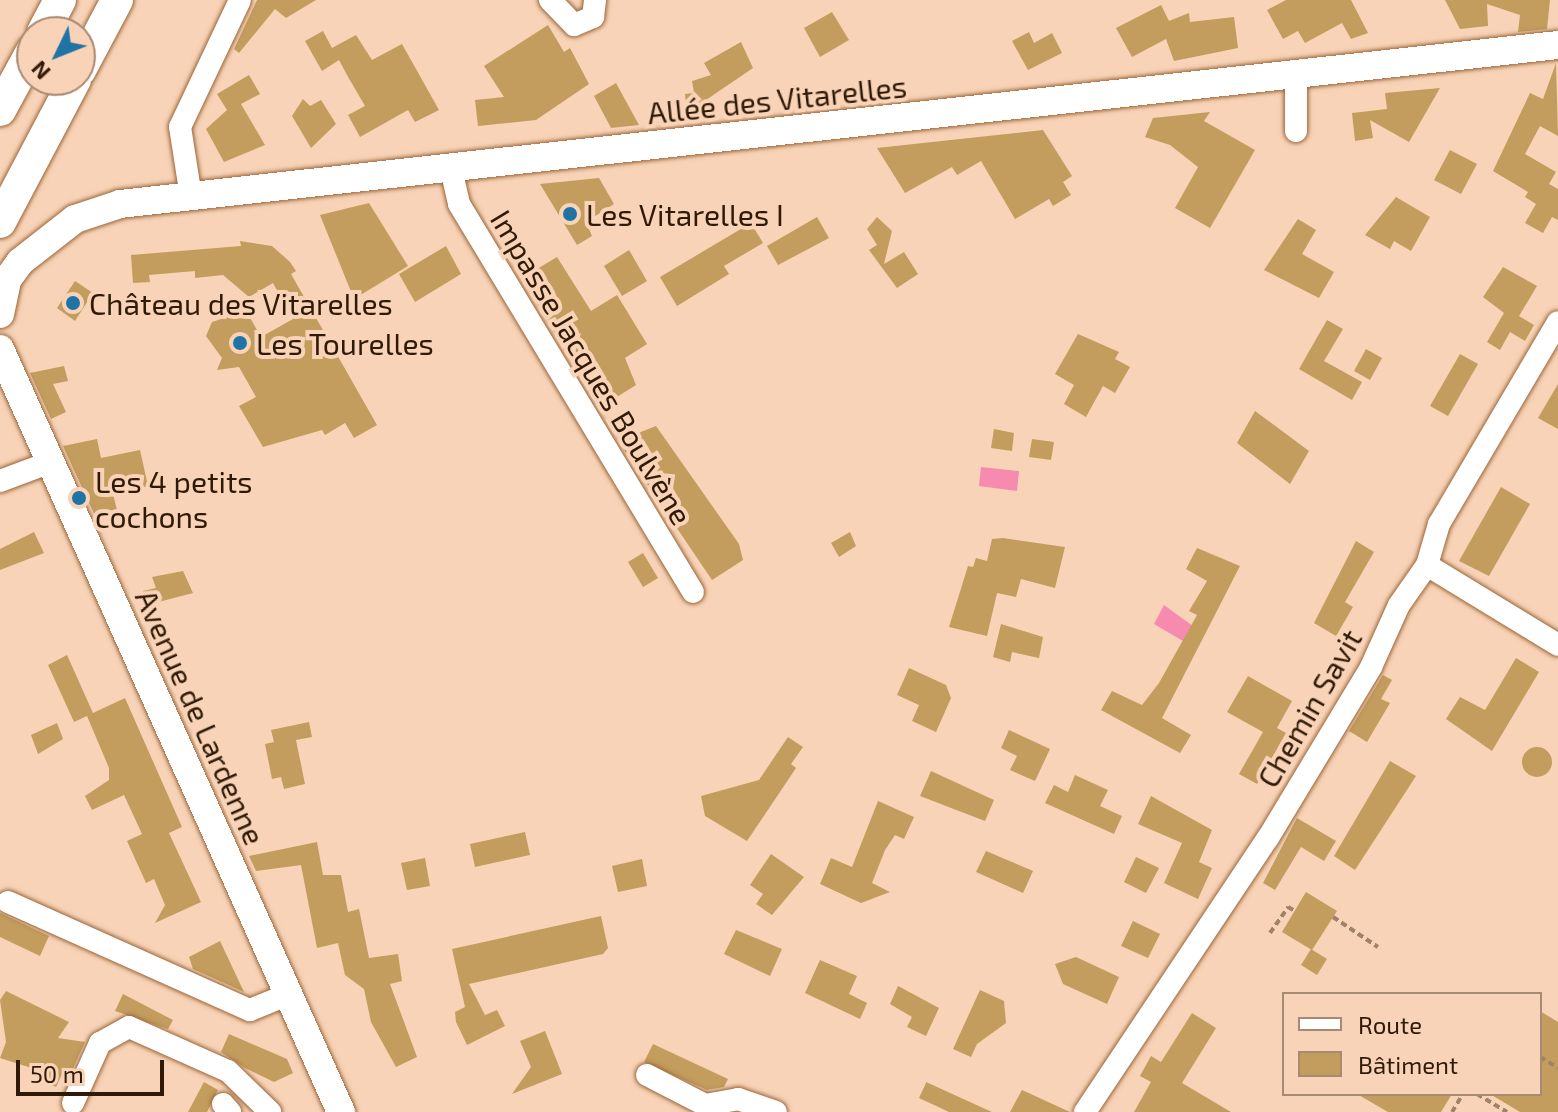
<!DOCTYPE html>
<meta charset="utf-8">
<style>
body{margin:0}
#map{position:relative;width:1558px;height:1112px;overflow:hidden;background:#f8d3b7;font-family:"Exo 2",sans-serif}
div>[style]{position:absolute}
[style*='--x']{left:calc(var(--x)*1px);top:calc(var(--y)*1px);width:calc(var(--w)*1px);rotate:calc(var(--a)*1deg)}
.water>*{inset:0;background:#f68baf}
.building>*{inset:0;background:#c29d5d}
.round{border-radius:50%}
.path>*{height:4px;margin-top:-2px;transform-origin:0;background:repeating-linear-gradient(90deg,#a0826a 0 6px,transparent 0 10px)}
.roads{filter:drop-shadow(0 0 2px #9b6537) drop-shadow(0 0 2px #9b6537)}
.minor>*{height:22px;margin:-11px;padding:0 11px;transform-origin:11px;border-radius:11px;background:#fff}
.major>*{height:28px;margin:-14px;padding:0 14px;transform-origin:14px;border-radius:14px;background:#fff}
.highway>*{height:32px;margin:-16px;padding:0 16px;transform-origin:16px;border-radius:16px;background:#fff}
.dots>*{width:22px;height:22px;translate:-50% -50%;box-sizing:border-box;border:4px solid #f8d3b7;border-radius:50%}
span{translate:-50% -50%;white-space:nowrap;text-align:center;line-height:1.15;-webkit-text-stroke:8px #f8d3b7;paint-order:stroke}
.street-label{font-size:30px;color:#301a07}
.poi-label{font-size:30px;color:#301a07}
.left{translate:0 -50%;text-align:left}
.legend{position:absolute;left:1282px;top:992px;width:260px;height:104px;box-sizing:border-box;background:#f8d3b7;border:2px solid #a88971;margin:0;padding:10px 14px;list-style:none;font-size:24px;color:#301a07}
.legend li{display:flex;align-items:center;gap:16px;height:40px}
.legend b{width:40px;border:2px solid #a88971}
.north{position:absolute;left:16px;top:16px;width:80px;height:80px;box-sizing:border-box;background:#f8d3b7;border:2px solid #a88971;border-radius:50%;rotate:227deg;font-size:22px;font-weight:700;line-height:32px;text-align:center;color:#301a07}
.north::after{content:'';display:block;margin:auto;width:28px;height:36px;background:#2074a5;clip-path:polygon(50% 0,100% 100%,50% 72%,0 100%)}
.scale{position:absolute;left:16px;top:1060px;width:148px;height:36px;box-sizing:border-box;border:4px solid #301a07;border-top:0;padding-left:10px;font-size:24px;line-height:28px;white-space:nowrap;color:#301a07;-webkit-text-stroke:6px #f8d3b7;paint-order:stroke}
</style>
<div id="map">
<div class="water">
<i style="clip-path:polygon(981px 467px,1019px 471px,1017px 491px,979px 486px)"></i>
<i style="clip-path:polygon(1164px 605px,1197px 629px,1188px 644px,1154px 624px)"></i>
</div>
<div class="building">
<i style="clip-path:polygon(257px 0,316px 0,286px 18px,275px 9px,239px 53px,234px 49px)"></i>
<i style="clip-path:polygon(1286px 0,1351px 0,1368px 33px,1351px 39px,1342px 23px,1305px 43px,1298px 31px,1283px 39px,1267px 10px)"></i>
<i style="clip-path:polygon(1445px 0,1550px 0,1547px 29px,1518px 32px,1520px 15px,1487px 4px,1488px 26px,1460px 29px)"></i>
<i style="clip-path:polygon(1161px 5px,1169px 21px,1189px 13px,1190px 22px,1234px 17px,1238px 48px,1174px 61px,1166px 39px,1132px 57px,1116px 28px)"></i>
<i style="clip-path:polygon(832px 12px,849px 40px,820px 57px,804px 28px)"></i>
<i style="clip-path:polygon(548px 25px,564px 52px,570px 48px,589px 84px,536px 120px,478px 126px,475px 100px,504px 97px,484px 66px)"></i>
<i style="clip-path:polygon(323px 31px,332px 48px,356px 35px,372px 60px,402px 44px,439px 110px,415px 122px,408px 110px,360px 137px,348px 115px,365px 106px,347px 75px,339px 60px,322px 71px,305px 41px)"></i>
<i style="clip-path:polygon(1029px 32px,1034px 43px,1052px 33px,1062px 53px,1028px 70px,1012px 41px)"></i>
<i style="clip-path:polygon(741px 42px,753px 68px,706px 100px,716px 117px,688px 120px,685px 94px,694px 93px,692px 81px,711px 75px,704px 63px)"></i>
<i style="clip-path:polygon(1556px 63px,1558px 136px,1540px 126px,1525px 154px,1556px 172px,1549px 184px,1558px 189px,1558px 220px,1552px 217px,1543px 233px,1525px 223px,1536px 204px,1525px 197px,1528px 192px,1493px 171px,1530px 93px,1543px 99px)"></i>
<i style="clip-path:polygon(249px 75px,260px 94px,241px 104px,265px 145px,224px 162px,206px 129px,227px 110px,217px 94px)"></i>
<i style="clip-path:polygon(616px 83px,639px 125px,611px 128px,594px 96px)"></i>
<i style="clip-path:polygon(1440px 88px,1409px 142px,1370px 120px,1373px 138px,1355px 141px,1352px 113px,1387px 109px,1385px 93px)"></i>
<i style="clip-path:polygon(303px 99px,310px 106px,321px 100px,336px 124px,311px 148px,292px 116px)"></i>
<i style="clip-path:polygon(1210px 112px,1204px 121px,1255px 150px,1210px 228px,1175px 208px,1198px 167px,1170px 145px,1145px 137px,1153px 118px)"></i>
<i style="clip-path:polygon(1043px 130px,1072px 176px,1063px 182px,1071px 195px,1053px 206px,1049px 199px,1015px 219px,981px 161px,957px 175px,952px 167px,905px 193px,877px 148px)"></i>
<i style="clip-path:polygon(1450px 150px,1477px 164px,1461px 194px,1434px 180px)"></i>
<i style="clip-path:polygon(599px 178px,614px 204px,586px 222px,592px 236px,577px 245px,540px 184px)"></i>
<i style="clip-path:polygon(1396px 197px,1430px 217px,1411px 251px,1394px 241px,1390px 249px,1365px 235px)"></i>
<i style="clip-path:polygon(369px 203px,408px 266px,354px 299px,320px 215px)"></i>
<i style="clip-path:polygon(817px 217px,829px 238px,778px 265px,767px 246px)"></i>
<i style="clip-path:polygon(877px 217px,892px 231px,884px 264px,904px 252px,918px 274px,897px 288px,869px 250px,877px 245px,867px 229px)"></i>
<i style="clip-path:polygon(1298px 219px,1316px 230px,1302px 254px,1334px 272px,1319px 298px,1264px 270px)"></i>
<i style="clip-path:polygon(751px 223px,763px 243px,724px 266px,729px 274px,677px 306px,660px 277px)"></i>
<i style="clip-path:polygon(240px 241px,272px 246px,290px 262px,296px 271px,291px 274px,377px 425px,354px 438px,345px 423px,325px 435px,322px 430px,263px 447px,239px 406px,256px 397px,239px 367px,217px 370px,222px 358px,206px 336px,212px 322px,233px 315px,240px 300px,261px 337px,293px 319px,273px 283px,249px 297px,223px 275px,195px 278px,195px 271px,149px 275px,150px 282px,133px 283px,131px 255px,241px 246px)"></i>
<i style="clip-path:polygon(446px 246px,461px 274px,415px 302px,399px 274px)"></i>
<i style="clip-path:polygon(629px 250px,647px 281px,622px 296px,604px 266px)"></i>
<i style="clip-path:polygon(557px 257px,591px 311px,617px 295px,647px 344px,625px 358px,636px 385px,604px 405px,572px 363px,581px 333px,561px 343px,522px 278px)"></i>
<i style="clip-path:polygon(1503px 267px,1537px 286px,1519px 316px,1534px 325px,1525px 341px,1510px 332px,1500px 350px,1487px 342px,1504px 313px,1483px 297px)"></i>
<i style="clip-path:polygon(75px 281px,93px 293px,75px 321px,57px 308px)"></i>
<i style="clip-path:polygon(1327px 320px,1343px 329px,1324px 361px,1362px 382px,1352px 400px,1299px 369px)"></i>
<i style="clip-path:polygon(1078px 334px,1119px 352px,1115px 359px,1130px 367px,1115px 393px,1103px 386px,1086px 417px,1064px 404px,1074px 385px,1055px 374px)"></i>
<i style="clip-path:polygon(1366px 349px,1382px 358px,1370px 380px,1354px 371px)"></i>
<i style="clip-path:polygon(1460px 354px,1478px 364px,1448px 416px,1430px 406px)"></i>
<i style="clip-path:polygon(64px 366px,68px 381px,53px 384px,66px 412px,51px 419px,30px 373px)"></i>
<i style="clip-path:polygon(1558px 384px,1558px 429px,1538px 418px)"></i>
<i style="clip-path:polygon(1255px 411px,1309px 451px,1290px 484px,1237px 443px)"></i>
<i style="clip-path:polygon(656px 426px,739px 544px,743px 560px,712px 580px,618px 441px)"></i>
<i style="clip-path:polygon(994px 429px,1014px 433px,1012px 451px,991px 448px)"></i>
<i style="clip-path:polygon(97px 439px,101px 458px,140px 450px,148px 486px,113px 494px,118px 514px,96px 518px,63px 446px)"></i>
<i style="clip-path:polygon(1032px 439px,1054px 442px,1051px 460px,1029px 457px)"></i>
<i style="clip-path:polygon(1501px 487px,1530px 504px,1489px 576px,1459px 561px)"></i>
<i style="clip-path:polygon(34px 532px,44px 553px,0 570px,0 549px)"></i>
<i style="clip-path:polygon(850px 532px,856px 546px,839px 557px,831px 543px)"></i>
<i style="clip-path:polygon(1003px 538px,1065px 547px,1055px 588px,1021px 579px,1016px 597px,997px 593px,987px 636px,949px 627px,968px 566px,973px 567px,976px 558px,987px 561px,992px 539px)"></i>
<i style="clip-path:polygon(1356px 541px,1374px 552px,1345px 602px,1353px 607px,1336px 636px,1314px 623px)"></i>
<i style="clip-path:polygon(1197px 548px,1240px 566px,1162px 718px,1191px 735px,1180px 753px,1101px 710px,1112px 691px,1142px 705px,1159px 683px,1197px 615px,1189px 611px,1207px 581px,1186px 569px)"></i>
<i style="clip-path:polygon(643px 553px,658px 578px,643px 587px,628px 562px)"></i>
<i style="clip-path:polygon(183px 571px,193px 593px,147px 605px,143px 591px,156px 588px,152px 577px)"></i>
<i style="clip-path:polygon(1001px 624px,1043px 637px,1039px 658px,1012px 652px,1010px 662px,993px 657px)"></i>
<i style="clip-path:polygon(67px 655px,93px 713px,125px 698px,182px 827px,169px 833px,201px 902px,155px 923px,165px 905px,154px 879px,146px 883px,127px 841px,142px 834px,124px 795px,92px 810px,85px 796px,109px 780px,109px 768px,87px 716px,74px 722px,48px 665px)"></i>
<i style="clip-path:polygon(1516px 658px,1539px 672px,1492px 751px,1446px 719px,1460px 697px,1485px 710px)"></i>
<i style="clip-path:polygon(909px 668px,946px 685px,951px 698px,936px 732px,912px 721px,919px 705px,897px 695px)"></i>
<i style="clip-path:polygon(1383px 675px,1392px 680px,1381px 699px,1390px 703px,1367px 742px,1349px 731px)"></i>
<i style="clip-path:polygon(1248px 676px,1292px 701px,1277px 728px,1286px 733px,1257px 784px,1239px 774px,1263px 732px,1227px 712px)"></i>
<i style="clip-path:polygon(309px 722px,312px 737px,296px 740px,305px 784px,284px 789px,281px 777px,272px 779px,265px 744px,274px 742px,271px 730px)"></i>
<i style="clip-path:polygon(57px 723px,63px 739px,38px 754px,31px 735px)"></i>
<i style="clip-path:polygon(1009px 730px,1050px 749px,1035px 781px,1010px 770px,1017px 756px,1001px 748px)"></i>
<i style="clip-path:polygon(788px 737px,803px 747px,791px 764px,796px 768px,747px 841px,705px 816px,701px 796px,759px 780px)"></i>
<i class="round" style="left:1522px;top:747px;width:30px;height:30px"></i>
<i style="clip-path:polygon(1390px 761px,1416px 776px,1355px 870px,1334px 856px)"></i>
<i style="clip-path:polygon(931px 771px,994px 800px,985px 821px,920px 796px)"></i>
<i style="clip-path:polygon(1075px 775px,1108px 790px,1100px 806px,1122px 816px,1114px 834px,1045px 803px,1054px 785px,1068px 792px)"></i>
<i style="clip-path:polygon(1151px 796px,1212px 830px,1199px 862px,1212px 868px,1198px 899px,1164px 883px,1182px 843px,1138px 824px)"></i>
<i style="clip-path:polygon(878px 801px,914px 817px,904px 839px,895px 835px,885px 850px,872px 883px,890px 892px,861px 903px,820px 884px,831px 858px,852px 867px)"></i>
<i style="clip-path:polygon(1297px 818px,1336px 841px,1324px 861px,1301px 847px,1275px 890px,1263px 883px)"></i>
<i style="clip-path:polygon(525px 832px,530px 855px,475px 867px,470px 844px)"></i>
<i style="clip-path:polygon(317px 842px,323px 875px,341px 875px,348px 912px,359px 909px,369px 958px,398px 954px,402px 981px,390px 984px,417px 1057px,396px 1067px,371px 1022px,364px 989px,345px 975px,338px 943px,317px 948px,301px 865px,256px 871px,249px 856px)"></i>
<i style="clip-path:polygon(986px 851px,1033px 871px,1023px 893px,976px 872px)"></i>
<i style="clip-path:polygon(771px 854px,804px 877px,772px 915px,756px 904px,763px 894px,750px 885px)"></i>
<i style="clip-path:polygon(1136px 857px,1159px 868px,1146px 893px,1124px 882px)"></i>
<i style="clip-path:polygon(425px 858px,430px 886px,407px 890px,401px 863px)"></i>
<i style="clip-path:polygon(642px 859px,647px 886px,618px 892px,612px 866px)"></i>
<i style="clip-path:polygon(1306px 892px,1337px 911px,1312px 950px,1282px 932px)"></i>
<i style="clip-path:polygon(0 913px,49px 936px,40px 956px,0 937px)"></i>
<i style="clip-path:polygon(601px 916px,608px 948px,603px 954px,469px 984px,485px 1015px,497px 1010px,505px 1026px,467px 1045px,456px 1022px,455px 1012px,465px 1007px,452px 949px)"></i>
<i style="clip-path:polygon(1133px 921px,1160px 934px,1148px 958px,1121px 946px)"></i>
<i style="clip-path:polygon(736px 930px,782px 949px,770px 976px,724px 954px)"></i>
<i style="clip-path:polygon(220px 941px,244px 992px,193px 969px,189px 957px)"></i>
<i style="clip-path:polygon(1311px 949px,1327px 959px,1317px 975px,1301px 965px)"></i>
<i style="clip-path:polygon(1076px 957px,1119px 977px,1107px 1004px,1063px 984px,1055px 964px)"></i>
<i style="clip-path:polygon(820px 960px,857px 976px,849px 994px,867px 1003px,860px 1019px,805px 993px)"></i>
<i style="clip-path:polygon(898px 986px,939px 1008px,926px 1036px,907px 1027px,912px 1017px,890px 1004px)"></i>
<i style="clip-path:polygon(980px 990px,1004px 1001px,1006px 1023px,977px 1044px,971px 1057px,953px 1049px)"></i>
<i style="clip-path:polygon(6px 991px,69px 1022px,58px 1038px,85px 1042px,70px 1075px,63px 1072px,56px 1087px,38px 1079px,41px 1071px,0 1058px,6px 1042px,0 1000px)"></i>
<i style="clip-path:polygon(123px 994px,173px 1020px,168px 1029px,115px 1011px)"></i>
<i style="clip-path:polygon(1540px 1011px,1558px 1022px,1558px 1112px,1520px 1112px,1490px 1094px,1540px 1094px)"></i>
<i style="clip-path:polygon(1192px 1013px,1216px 1028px,1182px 1083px,1231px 1112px,1134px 1112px,1151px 1082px,1140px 1076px,1151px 1056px,1161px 1062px)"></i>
<i style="clip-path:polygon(545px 1031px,562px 1074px,512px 1094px,531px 1067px,520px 1041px)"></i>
<i style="clip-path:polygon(229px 1034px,287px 1059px,293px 1073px,274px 1082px,245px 1068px,221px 1052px)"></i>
<i style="clip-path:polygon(653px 1044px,728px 1079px,724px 1087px,707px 1090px,644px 1062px)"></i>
<i style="clip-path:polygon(204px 1082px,218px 1090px,207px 1112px,188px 1112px)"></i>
<i style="clip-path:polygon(926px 1083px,926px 1082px,992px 1112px,949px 1112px,919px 1098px)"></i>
<i style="clip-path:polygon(1022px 1090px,1070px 1112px,1010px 1112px)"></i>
<i style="clip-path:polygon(1357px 1094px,1452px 1094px,1441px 1112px,1388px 1112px)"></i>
</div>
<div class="path">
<i style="--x:1333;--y:917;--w:54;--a:33.7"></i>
<i style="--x:1270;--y:933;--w:32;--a:-55"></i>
<i style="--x:1288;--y:907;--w:8;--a:30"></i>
<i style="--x:1540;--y:1057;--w:21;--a:31"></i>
<i style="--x:1477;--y:1094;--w:35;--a:31"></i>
<i style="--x:1452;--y:1112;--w:21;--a:-59"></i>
</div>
<div class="roads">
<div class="minor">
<i style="--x:550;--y:0;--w:35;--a:46"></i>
<i style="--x:574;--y:25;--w:21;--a:-23"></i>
<i style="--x:593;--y:17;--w:17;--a:-83"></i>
<i style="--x:1296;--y:131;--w:55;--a:-90"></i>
<i style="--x:451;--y:169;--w:36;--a:77"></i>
<i style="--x:459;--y:204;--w:453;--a:58.9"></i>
<i style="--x:191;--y:197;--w:71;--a:-98.9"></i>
<i style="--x:180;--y:127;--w:140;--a:-64.7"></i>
<i style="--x:0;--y:481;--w:51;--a:-20.6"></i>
<i style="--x:1427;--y:565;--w:153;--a:31.4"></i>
<i style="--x:8;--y:902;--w:265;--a:24.1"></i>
<i style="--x:250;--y:1010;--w:42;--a:-22.3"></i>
<i style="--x:647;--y:1075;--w:65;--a:27.3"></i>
<i style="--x:705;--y:1105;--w:34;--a:-10"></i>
<i style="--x:738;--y:1099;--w:40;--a:18.9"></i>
<i style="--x:73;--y:1103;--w:66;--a:-65.8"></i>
<i style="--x:100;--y:1043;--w:33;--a:-29"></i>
<i style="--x:129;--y:1027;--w:108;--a:24"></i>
<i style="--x:228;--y:1071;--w:59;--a:44.3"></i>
<i style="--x:223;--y:1104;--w:11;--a:49"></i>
<i style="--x:1085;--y:1112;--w:329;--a:-56.3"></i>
<i style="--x:1268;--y:838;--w:200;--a:-58.9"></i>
<i style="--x:1371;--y:667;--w:68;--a:-65.7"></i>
<i style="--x:1399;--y:605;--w:49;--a:-55"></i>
<i style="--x:1427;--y:565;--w:43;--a:-73.7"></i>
<i style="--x:1439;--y:524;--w:234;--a:-59.5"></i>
</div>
<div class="major">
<i style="--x:0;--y:314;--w:35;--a:-78"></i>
<i style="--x:7;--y:280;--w:22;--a:-54"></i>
<i style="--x:20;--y:262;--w:70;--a:-38"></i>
<i style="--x:75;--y:219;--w:47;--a:-18.4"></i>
<i style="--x:120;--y:204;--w:1447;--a:-6.31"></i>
<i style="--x:0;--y:349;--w:836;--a:65.92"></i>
</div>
<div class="highway">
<i style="--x:43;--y:32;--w:36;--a:-62"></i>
<i style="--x:80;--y:70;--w:79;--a:-62.1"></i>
<i style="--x:0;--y:110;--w:67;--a:-61.5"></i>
<i style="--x:0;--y:222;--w:161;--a:-62.2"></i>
</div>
</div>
<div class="dots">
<i style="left:570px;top:214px;background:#2074a5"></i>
<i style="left:73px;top:303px;background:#2074a5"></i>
<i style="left:240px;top:343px;background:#2074a5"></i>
<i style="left:79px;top:498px;background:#2074a5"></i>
</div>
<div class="street-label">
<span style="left:777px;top:99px;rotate:-6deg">Allée des Vitarelles</span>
<span style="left:592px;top:367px;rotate:59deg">Impasse Jacques Boulvène</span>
<span style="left:1309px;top:708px;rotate:-60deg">Chemin Savit</span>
<span style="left:201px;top:717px;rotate:66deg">Avenue de Lardenne</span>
</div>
<div class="poi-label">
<span class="left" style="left:586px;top:214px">Les Vitarelles I</span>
<span class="left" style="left:89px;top:303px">Château des Vitarelles</span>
<span class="left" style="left:256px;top:343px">Les Tourelles</span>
<span class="left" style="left:95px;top:498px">Les 4 petits<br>cochons</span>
</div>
<ul class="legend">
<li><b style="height:10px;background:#fff"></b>Route</li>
<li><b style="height:22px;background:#c29d5d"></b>Bâtiment</li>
</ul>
<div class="north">N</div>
<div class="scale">50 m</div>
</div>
